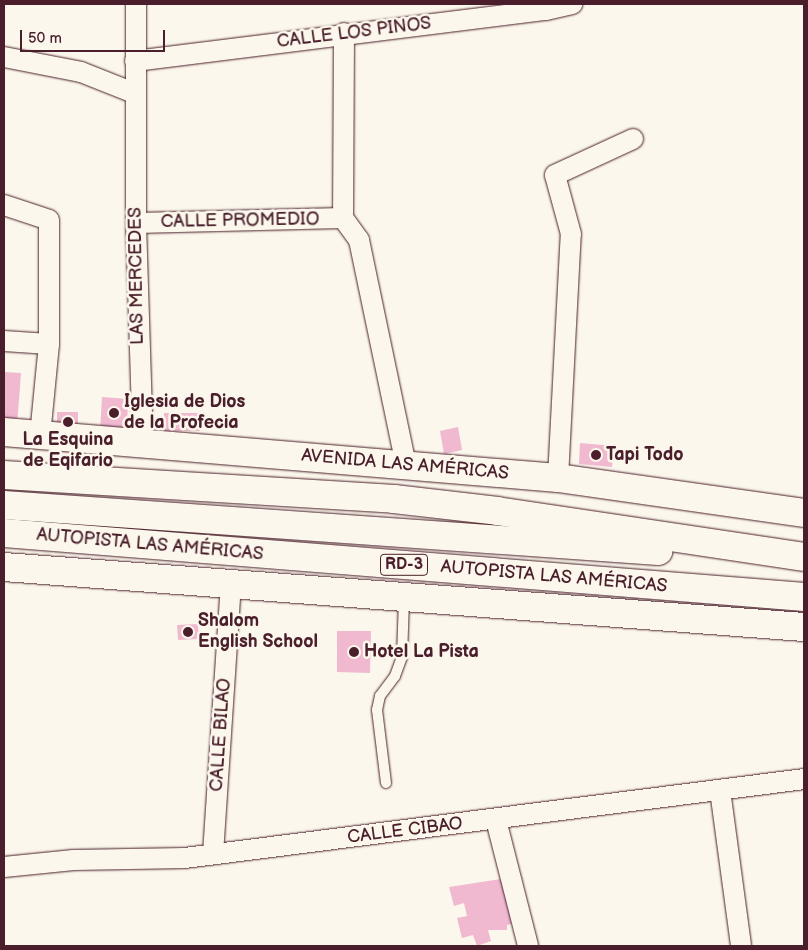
<!DOCTYPE html>
<meta charset="utf-8">
<style>
body{margin:0}
#map{position:relative;width:808px;height:950px;overflow:hidden;background:#fbf7ec;font-family:"Balsamiq Sans",sans-serif}
div>[style]{position:absolute}
[style*='--x']{left:calc(var(--x)*1px);top:calc(var(--y)*1px);width:calc(var(--w)*1px);rotate:calc(var(--a)*1deg)}
.building>*{inset:0;background:#f0b9d0}
.roads{filter:drop-shadow(0 0 1px #4a1f2b) drop-shadow(0 0 1px #4a1f2b)}
.lane>*{height:10px;margin:-5px;padding:0 5px;transform-origin:5px;border-radius:5px;background:#fbf7ec}
.street>*{height:20px;margin:-10px;padding:0 10px;transform-origin:10px;border-radius:10px;background:#fbf7ec}
.secondary>*{height:28px;margin:-14px;padding:0 14px;transform-origin:14px;border-radius:14px;background:#fbf7ec}
.highway>*{height:28px;margin:-14px;padding:0 14px;transform-origin:14px;border-radius:14px;background:#fbf7ec}
.dots>*{width:14px;height:14px;translate:-50% -50%;box-sizing:border-box;border:2px solid #fbf7ec;border-radius:50%}
span{translate:-50% -50%;white-space:nowrap;text-align:center;line-height:1.15;-webkit-text-stroke:5px #fbf7ec;paint-order:stroke}
.shield-label span{padding:1px 4px;background:#fbf7ec;border:1px solid;border-radius:4px;-webkit-text-stroke-width:0}
.shield-label{font-size:16px;color:#4a1f2b;font-weight:700}
.street-label{font-size:18px;color:#4a1f2b}
.poi-label{font-size:18px;color:#4a1f2b;font-weight:700}
.left{translate:0 -50%;text-align:left}
.frame{position:absolute;inset:0;border:5px solid #4a1f2b;pointer-events:none}
.scale{position:absolute;left:20px;top:30px;width:145px;height:22px;box-sizing:border-box;border:2px solid #4a1f2b;border-top:0;padding-left:6px;font-size:15px;line-height:18px;white-space:nowrap;color:#4a1f2b;-webkit-text-stroke:4px #fbf7ec;paint-order:stroke}
</style>
<div id="map">
<div class="building">
<i style="clip-path:polygon(4px 372px,21px 373px,17px 426px,4px 425px)"></i>
<i style="clip-path:polygon(102px 397px,128px 399px,127px 426px,122px 433px,100px 432px)"></i>
<i style="clip-path:polygon(57px 412px,78px 412px,78px 433px,57px 433px)"></i>
<i style="clip-path:polygon(164px 413px,199px 413px,200px 431px,164px 431px)"></i>
<i style="clip-path:polygon(458px 427px,462px 450px,444px 454px,440px 431px)"></i>
<i style="clip-path:polygon(580px 443px,614px 446px,612px 467px,579px 464px)"></i>
<i style="clip-path:polygon(198px 624px,199px 639px,178px 640px,177px 625px)"></i>
<i style="clip-path:polygon(337px 631px,371px 631px,370px 673px,337px 672px)"></i>
<i style="clip-path:polygon(501px 879px,512px 924px,507px 925px,507px 930px,488px 930px,491px 941px,477px 946px,473px 935px,462px 938px,457px 918px,467px 916px,464px 903px,454px 906px,449px 887px)"></i>
</div>
<div class="roads">
<div class="lane">
<i style="--x:386;--y:783;--w:74;--a:-97"></i>
<i style="--x:377;--y:710;--w:14;--a:-78"></i>
<i style="--x:380;--y:696;--w:25;--a:-53"></i>
<i style="--x:395;--y:676;--w:20;--a:-70"></i>
<i style="--x:402;--y:657;--w:58;--a:-88"></i>
</div>
<div class="street">
<i style="--x:136;--y:4;--w:219;--a:90"></i>
<i style="--x:136;--y:223;--w:221;--a:88.2"></i>
<i style="--x:344;--y:33;--w:185;--a:90.3"></i>
<i style="--x:343;--y:218;--w:27;--a:54"></i>
<i style="--x:359;--y:240;--w:229;--a:78.2"></i>
<i style="--x:4;--y:57;--w:78;--a:11"></i>
<i style="--x:81;--y:72;--w:57;--a:21.6"></i>
<i style="--x:135;--y:61;--w:414;--a:-7.1"></i>
<i style="--x:546;--y:10;--w:27;--a:-13"></i>
<i style="--x:4;--y:205;--w:47;--a:18.4"></i>
<i style="--x:49;--y:220;--w:124;--a:90"></i>
<i style="--x:136;--y:223;--w:207;--a:-1.4"></i>
<i style="--x:4;--y:341;--w:45;--a:3.8"></i>
<i style="--x:49;--y:344;--w:91;--a:95.6"></i>
<i style="--x:558;--y:478;--w:244;--a:-87"></i>
<i style="--x:571;--y:234;--w:61;--a:-105.2"></i>
<i style="--x:555;--y:175;--w:86;--a:-24.8"></i>
<i style="--x:720;--y:790;--w:157;--a:82.3"></i>
<i style="--x:496;--y:820;--w:130;--a:75.7"></i>
<i style="--x:213;--y:854;--w:270;--a:-86.2"></i>
<i style="--x:4;--y:867;--w:70;--a:-5.7"></i>
<i style="--x:74;--y:860;--w:111;--a:-1"></i>
<i style="--x:185;--y:858;--w:624;--a:-7.27"></i>
</div>
<div class="secondary">
<i style="--x:4;--y:432;--w:556;--a:4.75"></i>
<i style="--x:558;--y:478;--w:248;--a:8.1"></i>
<i style="--x:4;--y:567;--w:802;--a:4.29"></i>
</div>
<div class="highway">
<i style="--x:4;--y:475;--w:391;--a:3.5"></i>
<i style="--x:394;--y:499;--w:104;--a:6.6"></i>
<i style="--x:497;--y:511;--w:310;--a:8.5"></i>
<i style="--x:4;--y:505;--w:656;--a:4.02"></i>
<i style="--x:4;--y:533;--w:803;--a:4.57"></i>
</div>
</div>
<div class="dots">
<i style="left:114px;top:413px;background:#4a1f2b"></i>
<i style="left:68px;top:422px;background:#4a1f2b"></i>
<i style="left:596px;top:455px;background:#4a1f2b"></i>
<i style="left:188px;top:632px;background:#4a1f2b"></i>
<i style="left:354px;top:652px;background:#4a1f2b"></i>
</div>
<div class="shield-label">
<span style="left:404px;top:565px">RD-3</span>
</div>
<div class="street-label">
<span style="left:354px;top:33px;rotate:-7deg">CALLE LOS PINOS</span>
<span style="left:240px;top:221px;rotate:-1deg">CALLE PROMEDIO</span>
<span style="left:137px;top:276px;rotate:-91deg">LAS MERCEDES</span>
<span style="left:405px;top:465px;rotate:5deg">AVENIDA LAS AMÉRICAS</span>
<span style="left:150px;top:545px;rotate:5deg">AUTOPISTA LAS AMÉRICAS</span>
<span style="left:554px;top:577px;rotate:5deg">AUTOPISTA LAS AMÉRICAS</span>
<span style="left:221px;top:735px;rotate:-86deg">CALLE BILAO</span>
<span style="left:405px;top:831px;rotate:-7deg">CALLE CIBAO</span>
</div>
<div class="poi-label">
<span class="left" style="left:124px;top:413px">Iglesia de Dios<br>de la Profecia</span>
<span style="left:68px;top:451px">La Esquina<br>de Eqifario</span>
<span class="left" style="left:606px;top:455px">Tapi Todo</span>
<span class="left" style="left:198px;top:632px">Shalom<br>English School</span>
<span class="left" style="left:364px;top:652px">Hotel La Pista</span>
</div>
<div class="frame"></div>
<div class="scale">50 m</div>
</div>
